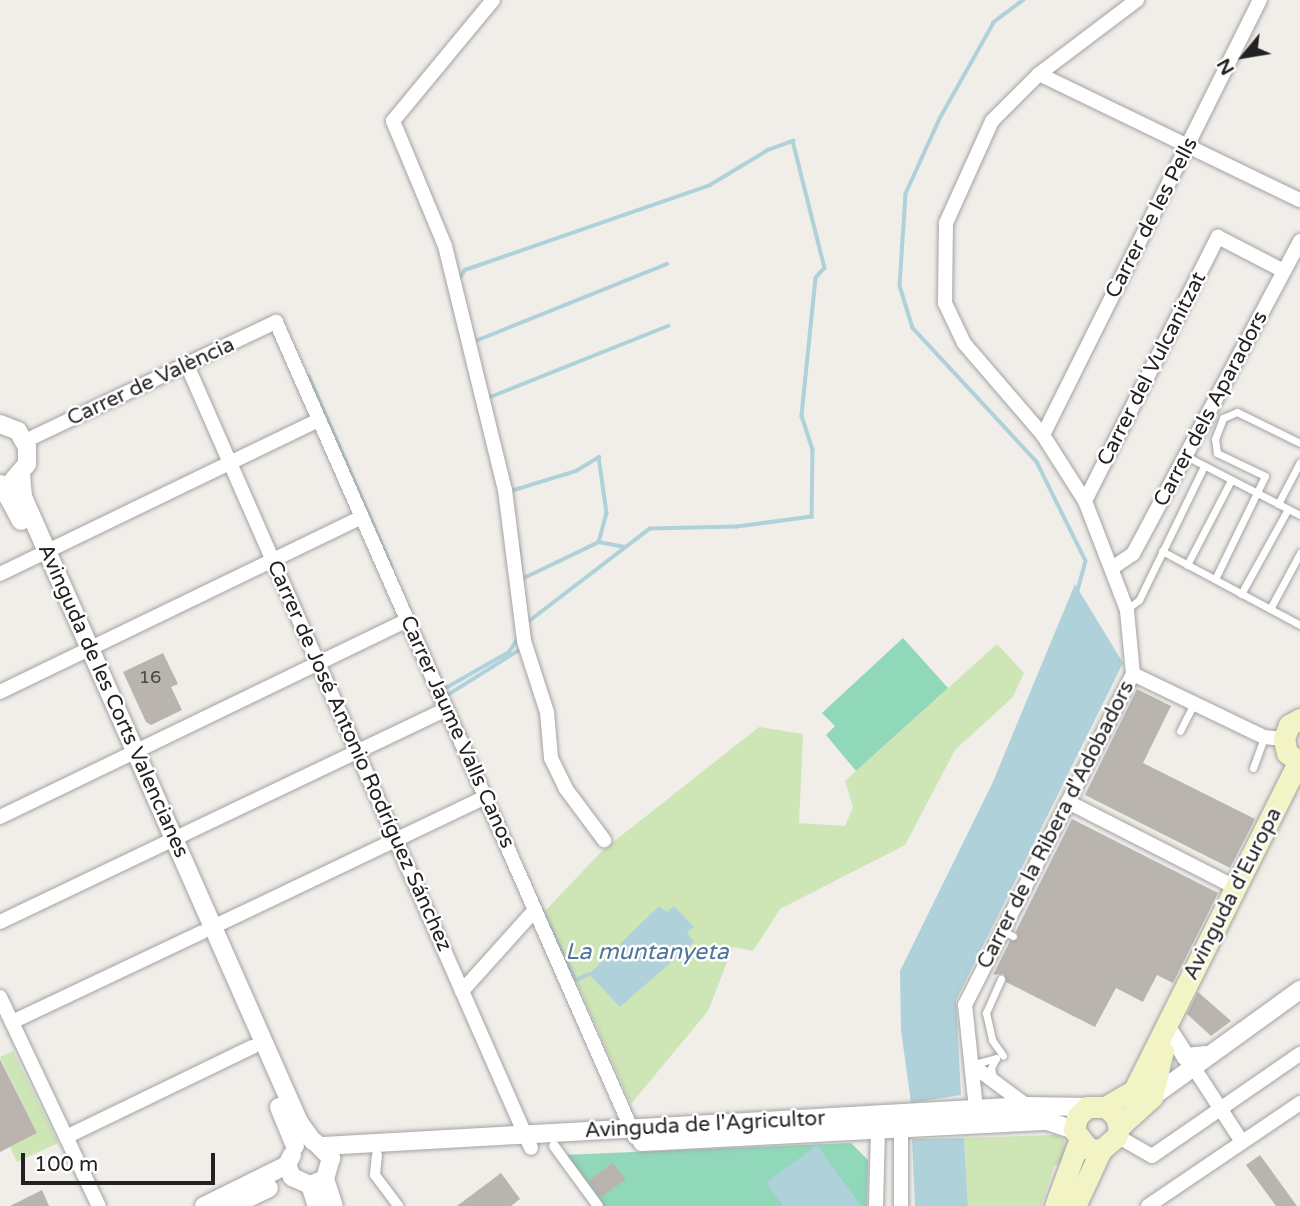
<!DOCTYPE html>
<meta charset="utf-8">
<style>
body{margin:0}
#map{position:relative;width:1300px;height:1206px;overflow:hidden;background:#f1eeea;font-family:"Varela Round",sans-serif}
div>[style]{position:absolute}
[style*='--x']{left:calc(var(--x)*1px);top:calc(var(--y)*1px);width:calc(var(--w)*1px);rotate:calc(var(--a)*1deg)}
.grass>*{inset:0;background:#cee5b6}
.pitch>*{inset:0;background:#91d7ba}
.water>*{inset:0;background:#afd1d9}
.stream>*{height:3.5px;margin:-1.75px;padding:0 1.75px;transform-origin:1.75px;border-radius:1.75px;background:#afd1d9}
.building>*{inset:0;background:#bab4af}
.roads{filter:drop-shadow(0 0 2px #a3a3a3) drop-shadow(0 0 2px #a3a3a3)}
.service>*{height:7px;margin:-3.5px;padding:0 3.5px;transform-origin:3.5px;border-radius:3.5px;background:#fff}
.pedestrian>*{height:10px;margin:-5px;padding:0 5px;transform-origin:5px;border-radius:5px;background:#fff}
.minor>*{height:14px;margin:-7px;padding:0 7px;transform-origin:7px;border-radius:7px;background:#fff}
.tertiary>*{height:18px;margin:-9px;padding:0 9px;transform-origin:9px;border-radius:9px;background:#fff}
.secondary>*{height:21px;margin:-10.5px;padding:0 10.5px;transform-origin:10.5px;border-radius:10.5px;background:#f2f4c5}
span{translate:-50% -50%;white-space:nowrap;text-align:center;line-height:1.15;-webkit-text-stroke:5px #fff;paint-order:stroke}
.number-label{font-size:18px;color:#484645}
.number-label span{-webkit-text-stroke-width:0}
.street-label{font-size:21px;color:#222}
.water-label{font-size:23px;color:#507699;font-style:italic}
.north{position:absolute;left:1209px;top:21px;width:70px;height:70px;-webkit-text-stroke:5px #fff;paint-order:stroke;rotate:240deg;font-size:19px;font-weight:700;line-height:28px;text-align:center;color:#222}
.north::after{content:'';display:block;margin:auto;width:24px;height:32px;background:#222;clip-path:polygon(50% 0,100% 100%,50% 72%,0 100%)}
.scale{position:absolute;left:21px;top:1153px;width:194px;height:32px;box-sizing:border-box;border:4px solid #222;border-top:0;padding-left:9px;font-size:21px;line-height:24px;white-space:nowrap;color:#222;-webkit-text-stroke:5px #fff;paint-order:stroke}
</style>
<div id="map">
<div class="grass">
<i style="clip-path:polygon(997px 644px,1024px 673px,1013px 697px,955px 750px,905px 845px,780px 909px,753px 951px,733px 947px,708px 1011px,631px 1104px,545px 911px,603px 850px,759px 727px,803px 734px,799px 823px,845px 826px,853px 807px,845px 781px)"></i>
<i style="clip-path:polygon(13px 1051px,58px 1143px,17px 1162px,10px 1147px,37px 1133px,0 1057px)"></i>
<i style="clip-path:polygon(1055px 1135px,1063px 1138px,1066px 1147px,1063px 1162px,1054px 1166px,1041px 1206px,968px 1206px,964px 1138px)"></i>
</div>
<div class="pitch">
<i style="clip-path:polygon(903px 638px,948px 688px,856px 771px,826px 735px,835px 726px,822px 713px)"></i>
<i style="clip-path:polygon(851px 1143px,868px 1160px,867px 1206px,600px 1206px,562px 1155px)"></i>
</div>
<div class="water">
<i style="clip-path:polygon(1075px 584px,1123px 663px,956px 1000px,961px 1095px,911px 1103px,901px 1030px,900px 971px,992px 784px)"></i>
<i style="clip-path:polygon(659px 906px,667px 912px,674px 906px,694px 927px,687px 932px,694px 942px,620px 1007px,589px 974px)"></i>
<i style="clip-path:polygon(964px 1138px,968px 1206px,915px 1206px,912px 1139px)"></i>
<i style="clip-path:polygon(817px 1145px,861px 1206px,783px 1206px,766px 1183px)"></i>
</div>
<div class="stream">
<i style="--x:1024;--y:0;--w:38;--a:143"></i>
<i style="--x:994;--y:23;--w:110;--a:119.4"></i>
<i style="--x:940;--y:119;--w:82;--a:114.4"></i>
<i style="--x:906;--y:194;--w:92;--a:93.7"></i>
<i style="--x:900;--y:286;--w:44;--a:72.8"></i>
<i style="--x:913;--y:328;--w:183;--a:47.2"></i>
<i style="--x:1037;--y:462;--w:110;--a:63.7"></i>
<i style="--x:1086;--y:561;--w:30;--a:105"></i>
<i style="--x:458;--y:281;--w:13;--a:-58"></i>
<i style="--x:465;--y:270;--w:259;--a:-19.1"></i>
<i style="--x:710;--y:185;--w:68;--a:-31.1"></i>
<i style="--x:768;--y:150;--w:27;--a:-20"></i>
<i style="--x:793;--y:141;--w:131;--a:75.9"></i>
<i style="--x:825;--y:268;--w:13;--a:132"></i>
<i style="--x:816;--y:278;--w:139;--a:95.8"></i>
<i style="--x:802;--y:416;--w:35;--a:72"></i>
<i style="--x:813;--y:449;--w:68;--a:90.8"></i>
<i style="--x:812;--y:517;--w:76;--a:172.4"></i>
<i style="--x:737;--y:527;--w:87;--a:178.7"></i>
<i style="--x:650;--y:529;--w:151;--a:142.5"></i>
<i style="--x:473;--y:342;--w:209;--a:-21.9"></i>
<i style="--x:309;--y:376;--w:208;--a:66.5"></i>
<i style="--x:488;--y:398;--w:194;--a:-21.8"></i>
<i style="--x:511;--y:491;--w:68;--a:-17.1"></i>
<i style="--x:576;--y:471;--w:27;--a:-31"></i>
<i style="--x:599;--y:457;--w:57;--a:81.9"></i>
<i style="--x:607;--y:513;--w:30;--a:105"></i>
<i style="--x:519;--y:547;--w:78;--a:84.1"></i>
<i style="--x:524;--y:578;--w:83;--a:-25.6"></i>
<i style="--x:599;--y:542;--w:26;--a:11"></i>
<i style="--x:444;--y:689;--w:75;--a:-29.6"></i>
<i style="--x:509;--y:652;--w:18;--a:-56"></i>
<i style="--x:446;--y:696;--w:89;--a:-32.1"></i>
<i style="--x:538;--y:901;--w:88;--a:64.3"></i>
<i style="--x:576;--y:980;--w:14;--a:-25"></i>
</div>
<div class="building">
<i style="clip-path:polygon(163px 653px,178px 684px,171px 687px,182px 710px,151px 725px,146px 722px,123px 672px)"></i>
<i style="clip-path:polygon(1137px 689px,1171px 706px,1143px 763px,1255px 819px,1230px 868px,1085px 795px)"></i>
<i style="clip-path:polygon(1072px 819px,1218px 893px,1173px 983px,1157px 975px,1143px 1002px,1116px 988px,1095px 1027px,1006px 982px,1004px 974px,993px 975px,1010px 941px,1018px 939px,1016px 931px)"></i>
<i style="clip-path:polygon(1198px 992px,1231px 1021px,1211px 1036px,1187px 1014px)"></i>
<i style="clip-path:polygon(0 1059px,37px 1133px,0 1152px)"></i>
<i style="clip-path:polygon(1260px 1155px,1297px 1206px,1276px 1206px,1246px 1165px)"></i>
<i style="clip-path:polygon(613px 1163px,626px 1179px,601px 1197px,589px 1180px)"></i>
<i style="clip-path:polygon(501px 1173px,520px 1199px,511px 1206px,457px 1206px)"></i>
<i style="clip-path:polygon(42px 1190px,49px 1206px,10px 1206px)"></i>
</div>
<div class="roads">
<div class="service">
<i style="--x:1186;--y:456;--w:128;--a:27.4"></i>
<i style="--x:1278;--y:504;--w:47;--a:-62.4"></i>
<i style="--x:1162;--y:551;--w:157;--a:28.2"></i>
<i style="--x:1187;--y:565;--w:96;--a:-62.6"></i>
<i style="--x:1215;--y:579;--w:114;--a:-64.1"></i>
<i style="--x:1265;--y:476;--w:53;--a:-154.4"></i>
<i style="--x:1217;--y:453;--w:14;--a:-98"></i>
<i style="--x:1215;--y:439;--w:22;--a:-69"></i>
<i style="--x:1223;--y:418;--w:15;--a:-23"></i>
<i style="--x:1237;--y:412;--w:70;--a:26.2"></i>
<i style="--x:1241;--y:594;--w:97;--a:-61.1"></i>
<i style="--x:1127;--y:609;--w:15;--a:-37"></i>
<i style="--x:1139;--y:600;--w:149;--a:-64.1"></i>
<i style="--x:1270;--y:609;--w:64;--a:-61.8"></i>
<i style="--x:1180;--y:731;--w:29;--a:-63"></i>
<i style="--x:1253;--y:768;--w:33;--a:-70"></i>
<i style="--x:1003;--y:931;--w:11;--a:27"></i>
<i style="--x:1001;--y:979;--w:37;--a:114"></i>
<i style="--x:986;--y:1013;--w:28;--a:77"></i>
<i style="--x:992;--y:1040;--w:19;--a:55"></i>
<i style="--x:974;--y:1064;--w:23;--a:-15"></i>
<i style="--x:996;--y:1058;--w:11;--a:117"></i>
<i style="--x:991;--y:1068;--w:9;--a:77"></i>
</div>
<div class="pedestrian">
<i style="--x:554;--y:1146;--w:74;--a:53.7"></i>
<i style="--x:377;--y:1155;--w:20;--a:96"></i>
<i style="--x:375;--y:1175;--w:39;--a:53"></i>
</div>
<div class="minor">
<i style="--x:493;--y:0;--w:157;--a:129.6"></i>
<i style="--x:393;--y:121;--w:135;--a:67.4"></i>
<i style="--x:445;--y:246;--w:251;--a:76.2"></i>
<i style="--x:505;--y:490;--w:152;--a:82.8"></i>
<i style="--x:524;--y:641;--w:75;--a:72.1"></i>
<i style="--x:547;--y:712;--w:46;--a:85"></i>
<i style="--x:551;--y:758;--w:34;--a:64"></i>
<i style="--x:566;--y:789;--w:64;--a:53.3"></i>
<i style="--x:1039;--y:74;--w:290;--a:25.8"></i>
<i style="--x:187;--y:365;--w:855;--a:66.28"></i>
<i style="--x:1043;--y:435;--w:486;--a:-63.5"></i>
<i style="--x:25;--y:441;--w:278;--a:-25.4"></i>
<i style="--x:276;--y:322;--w:891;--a:66.23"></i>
<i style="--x:1085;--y:501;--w:296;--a:-63.3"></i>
<i style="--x:1218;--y:237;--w:74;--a:27.3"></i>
<i style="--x:1112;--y:568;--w:25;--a:-34"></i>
<i style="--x:1133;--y:554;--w:355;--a:-61.9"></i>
<i style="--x:0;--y:574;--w:354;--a:-25.8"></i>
<i style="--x:1133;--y:674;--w:145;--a:25.7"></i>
<i style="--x:1264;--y:737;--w:20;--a:6"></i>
<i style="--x:0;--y:692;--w:402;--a:-25.8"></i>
<i style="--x:1068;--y:802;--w:190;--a:27"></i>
<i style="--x:0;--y:817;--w:452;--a:-25.8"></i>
<i style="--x:0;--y:922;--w:494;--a:-25.5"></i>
<i style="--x:213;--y:927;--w:301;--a:-25.5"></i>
<i style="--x:462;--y:991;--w:109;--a:-48"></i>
<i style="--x:0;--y:997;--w:231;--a:64.7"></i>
<i style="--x:12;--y:1022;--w:210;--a:-25.3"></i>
<i style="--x:972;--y:1065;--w:69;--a:36.7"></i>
<i style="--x:1194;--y:1068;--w:88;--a:57"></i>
<i style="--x:976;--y:1109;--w:105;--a:-96"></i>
<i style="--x:965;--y:1005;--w:371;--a:-63.1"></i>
<i style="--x:1133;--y:674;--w:64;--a:-95.4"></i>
<i style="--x:1127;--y:610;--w:117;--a:-111.1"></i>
<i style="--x:1085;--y:501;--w:78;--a:-122.5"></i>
<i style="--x:1043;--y:435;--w:121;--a:-130.7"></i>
<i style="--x:964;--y:343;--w:44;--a:-115.4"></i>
<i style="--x:945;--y:303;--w:80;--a:-89.3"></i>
<i style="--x:946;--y:223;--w:112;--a:-65.7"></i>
<i style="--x:992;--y:121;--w:66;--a:-45"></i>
<i style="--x:1039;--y:74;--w:123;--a:-37.1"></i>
<i style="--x:1117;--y:1136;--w:40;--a:29.7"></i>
<i style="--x:1152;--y:1156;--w:180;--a:-34.6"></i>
<i style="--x:66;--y:1137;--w:207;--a:-25.8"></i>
<i style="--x:876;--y:1206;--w:76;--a:-88.5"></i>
<i style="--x:901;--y:1206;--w:77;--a:-90"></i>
<i style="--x:1148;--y:1206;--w:184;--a:-34.1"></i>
</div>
<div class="tertiary">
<i style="--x:0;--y:424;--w:19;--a:21"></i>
<i style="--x:18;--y:431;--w:18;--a:61"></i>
<i style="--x:27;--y:447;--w:17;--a:90"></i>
<i style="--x:27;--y:464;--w:21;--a:131"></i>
<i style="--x:21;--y:474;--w:23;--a:85"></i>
<i style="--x:23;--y:497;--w:683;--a:66.17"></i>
<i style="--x:299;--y:1122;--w:24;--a:54"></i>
<i style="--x:1;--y:484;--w:42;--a:61.6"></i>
<i style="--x:1166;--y:1026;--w:37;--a:57"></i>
<i style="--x:1186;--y:1057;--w:18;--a:-6"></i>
<i style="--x:1152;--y:1097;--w:183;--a:-35.9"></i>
<i style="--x:279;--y:1107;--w:42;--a:67.7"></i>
<i style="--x:315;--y:1142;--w:23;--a:45"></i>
<i style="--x:331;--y:1158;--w:22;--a:106"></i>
<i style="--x:642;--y:1142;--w:406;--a:-3"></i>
<i style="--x:1047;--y:1121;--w:28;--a:18"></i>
<i style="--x:323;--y:1146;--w:705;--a:-3.25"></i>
<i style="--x:1027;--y:1106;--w:60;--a:1"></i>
<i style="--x:292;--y:1155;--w:11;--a:117"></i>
<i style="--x:287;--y:1165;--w:13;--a:67"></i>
<i style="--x:292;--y:1177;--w:20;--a:24"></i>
<i style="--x:310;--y:1185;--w:16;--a:-22"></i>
<i style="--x:325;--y:1179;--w:28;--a:72"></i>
<i style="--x:310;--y:1185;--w:22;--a:72"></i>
<i style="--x:204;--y:1206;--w:93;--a:-26.3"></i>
<i style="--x:232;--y:1206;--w:41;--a:-25.9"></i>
</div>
<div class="secondary">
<i style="--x:1300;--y:719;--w:13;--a:151"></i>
<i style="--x:1289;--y:725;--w:15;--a:110"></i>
<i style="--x:1284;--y:739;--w:14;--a:78"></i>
<i style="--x:1287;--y:753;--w:16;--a:35"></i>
<i style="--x:1105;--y:1107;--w:34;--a:-30"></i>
<i style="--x:1134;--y:1090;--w:368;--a:-63.4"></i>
<i style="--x:1119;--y:1127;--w:45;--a:-42.3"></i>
<i style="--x:1152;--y:1097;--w:48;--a:-76.8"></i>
<i style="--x:1055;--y:1206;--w:69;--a:-69.7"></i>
<i style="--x:1075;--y:1206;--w:62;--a:-65.1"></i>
<i style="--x:1101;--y:1150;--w:21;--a:-41"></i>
<i style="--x:1117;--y:1136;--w:9;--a:-77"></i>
<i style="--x:1119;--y:1127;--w:13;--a:-108"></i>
<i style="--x:1115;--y:1115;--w:13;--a:-141"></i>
<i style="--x:1105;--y:1107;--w:18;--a:180"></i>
<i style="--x:1087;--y:1107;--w:14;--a:135"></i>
<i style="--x:1077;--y:1117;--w:13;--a:103"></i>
<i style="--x:1074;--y:1130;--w:24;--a:52"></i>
<i style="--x:1089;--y:1149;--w:12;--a:5"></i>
</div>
</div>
<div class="number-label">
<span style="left:150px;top:677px">16</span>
</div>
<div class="street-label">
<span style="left:1152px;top:218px;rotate:-63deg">Carrer de les Pells</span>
<span style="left:1152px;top:369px;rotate:-63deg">Carrer del Vulcanitzat</span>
<span style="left:151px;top:382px;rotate:-25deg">Carrer de València</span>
<span style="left:1211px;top:409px;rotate:-62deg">Carrer dels Aparadors</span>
<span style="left:113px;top:701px;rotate:66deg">Avinguda de les Corts Valencianes</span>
<span style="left:457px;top:732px;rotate:66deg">Carrer Jaume Valls Canos</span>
<span style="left:359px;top:756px;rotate:66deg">Carrer de José Antonio Rodríguez Sánchez</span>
<span style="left:1056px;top:825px;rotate:-63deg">Carrer de la Ribera d'Adobadors</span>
<span style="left:1233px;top:894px;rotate:-63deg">Avinguda d'Europa</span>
<span style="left:705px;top:1125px;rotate:-3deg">Avinguda de l'Agricultor</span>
</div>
<div class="water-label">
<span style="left:647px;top:952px">La muntanyeta</span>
</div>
<div class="north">N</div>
<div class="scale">100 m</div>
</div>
